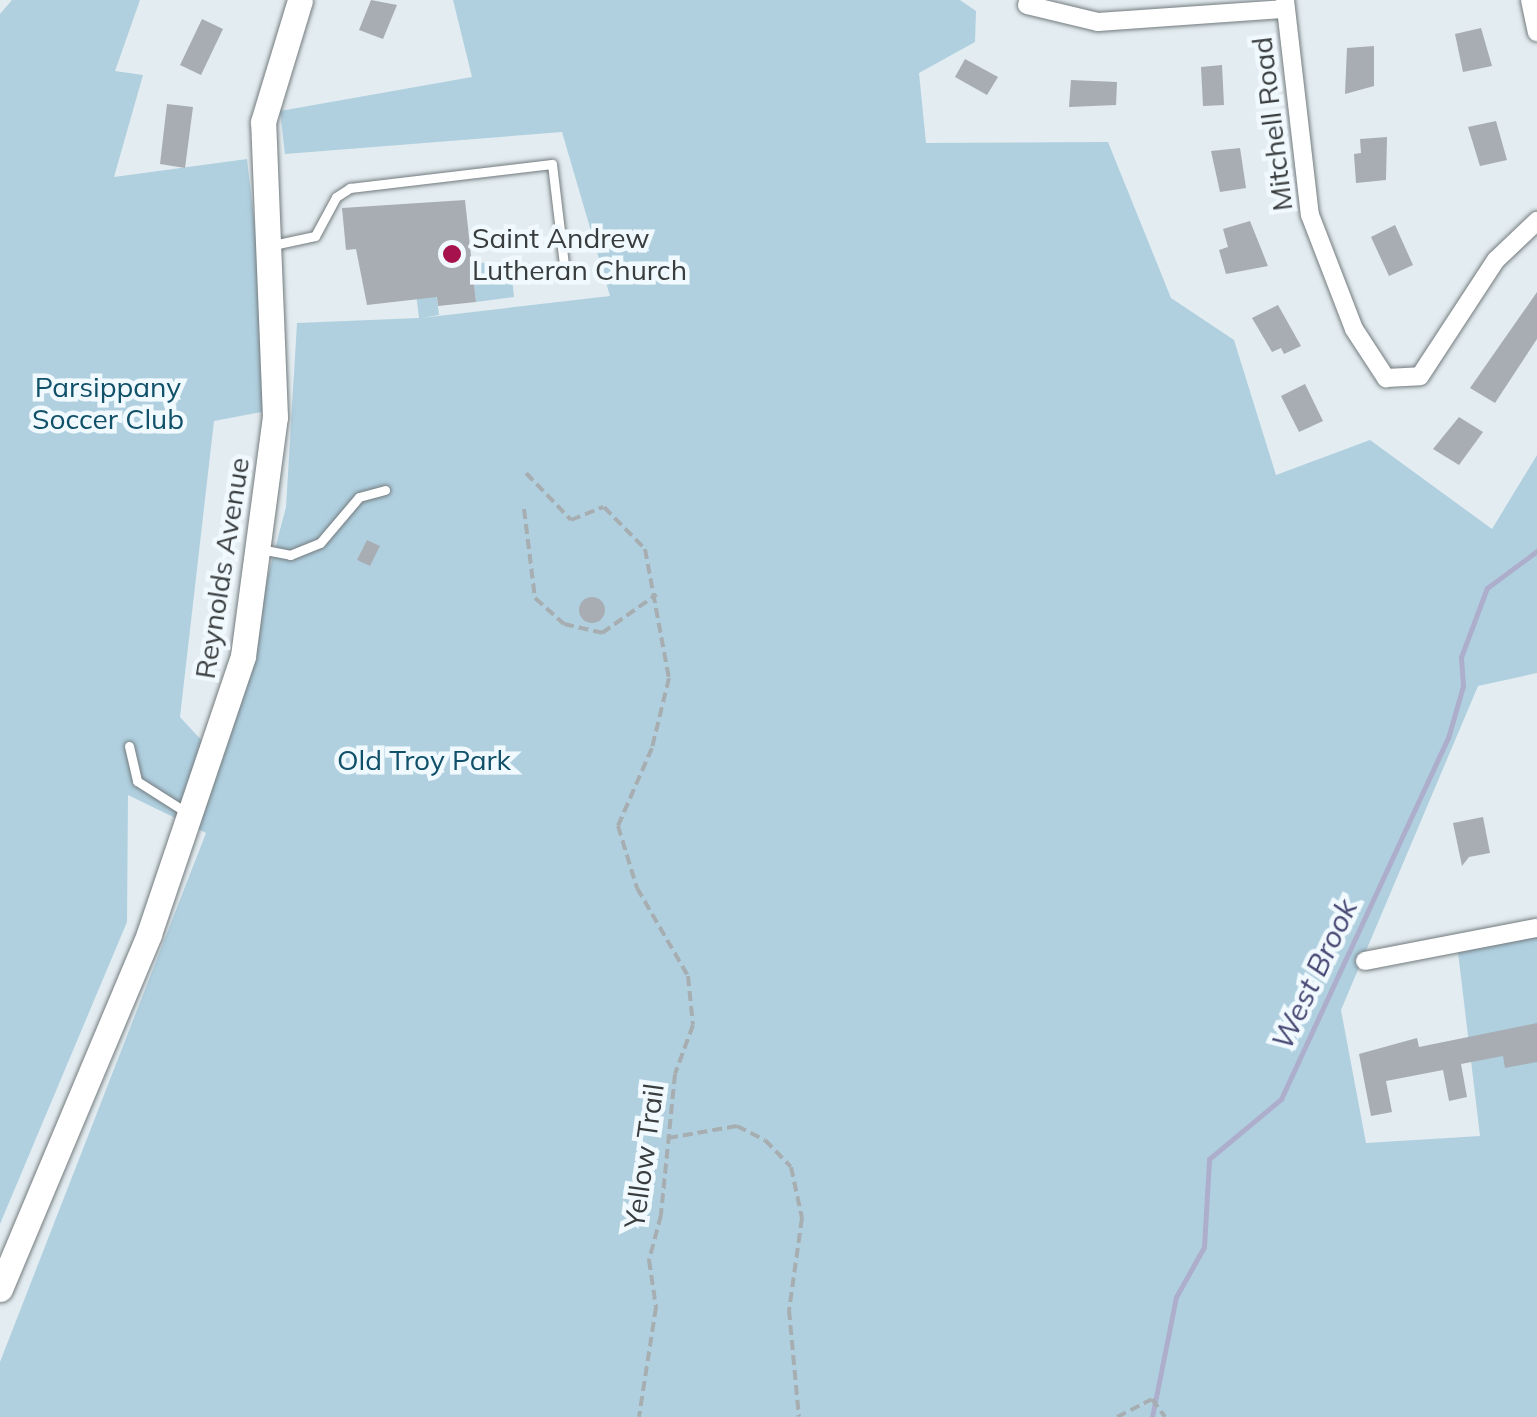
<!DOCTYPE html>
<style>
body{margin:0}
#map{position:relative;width:1537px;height:1417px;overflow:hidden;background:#e3ecf0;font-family:Mulish,sans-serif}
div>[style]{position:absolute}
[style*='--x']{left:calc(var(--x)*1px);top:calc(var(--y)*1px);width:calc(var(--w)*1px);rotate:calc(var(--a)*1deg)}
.green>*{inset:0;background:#b0d0e0}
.stream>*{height:5px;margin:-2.5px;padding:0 2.5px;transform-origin:2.5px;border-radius:2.5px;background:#adaecc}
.building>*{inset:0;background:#a8adb3}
.round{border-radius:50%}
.path>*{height:4px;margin-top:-2px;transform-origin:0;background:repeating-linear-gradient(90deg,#a7aeb1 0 10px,transparent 0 15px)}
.roads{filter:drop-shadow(0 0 2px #737b7e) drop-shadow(0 0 2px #737b7e)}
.lane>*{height:9px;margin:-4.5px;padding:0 4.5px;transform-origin:4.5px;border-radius:4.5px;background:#fff}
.street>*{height:18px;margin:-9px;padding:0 9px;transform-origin:9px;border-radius:9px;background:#fff}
.secondary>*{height:25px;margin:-12.5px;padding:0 12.5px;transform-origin:12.5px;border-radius:12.5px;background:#fff}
.dots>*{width:28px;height:28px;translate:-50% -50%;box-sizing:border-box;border:5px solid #f0f9fd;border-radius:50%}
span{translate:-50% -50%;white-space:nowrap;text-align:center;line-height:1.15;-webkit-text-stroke:9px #f0f9fd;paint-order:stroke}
.street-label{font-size:28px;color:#393d3e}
.poi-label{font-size:28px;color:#393d3e}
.left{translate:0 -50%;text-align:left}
.park-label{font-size:28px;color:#105069}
.water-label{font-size:30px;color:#494874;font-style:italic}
</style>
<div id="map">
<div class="green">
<i style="clip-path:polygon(12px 0,140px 0,115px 71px,143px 75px,114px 177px,247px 159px,264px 306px,267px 411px,214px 421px,180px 717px,215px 755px,215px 777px,286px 507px,297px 323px,419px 318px,415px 285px,435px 283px,439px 315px,421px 318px,610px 296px,562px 132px,285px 154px,280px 111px,472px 77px,453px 0,960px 0,976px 11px,975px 42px,919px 73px,926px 143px,1108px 142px,1171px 298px,1234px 340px,1276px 475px,1370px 440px,1492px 529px,1537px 455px,1537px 673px,1478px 686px,1341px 1010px,1366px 1143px,1480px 1136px,1457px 944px,1537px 926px,1537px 1417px,0 1417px,0 1362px,206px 833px,128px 795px,127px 922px,0 1224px,0 14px)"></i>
<i style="clip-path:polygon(510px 260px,514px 297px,476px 302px,472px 264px)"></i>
</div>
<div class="stream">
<i style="--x:1152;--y:1417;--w:122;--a:-78.7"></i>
<i style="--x:1176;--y:1297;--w:57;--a:-60.8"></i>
<i style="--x:1204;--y:1247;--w:88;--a:-86.7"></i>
<i style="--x:1209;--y:1159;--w:94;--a:-39.8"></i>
<i style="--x:1281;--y:1099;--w:398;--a:-65.2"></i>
<i style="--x:1448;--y:738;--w:54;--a:-73.9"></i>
<i style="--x:1463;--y:686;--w:29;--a:-94"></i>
<i style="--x:1461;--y:657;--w:74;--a:-69.4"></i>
<i style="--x:1487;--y:588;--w:62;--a:-36.5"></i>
</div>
<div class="building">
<i style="clip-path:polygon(371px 0,397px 5px,383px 39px,359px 30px)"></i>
<i style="clip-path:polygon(202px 19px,223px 29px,201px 75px,180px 65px)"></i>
<i style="clip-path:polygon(1481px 28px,1492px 66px,1463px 72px,1455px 34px)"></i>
<i style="clip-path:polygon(1374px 46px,1374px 86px,1345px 94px,1347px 48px)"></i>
<i style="clip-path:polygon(965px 59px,998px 77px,987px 95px,955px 77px)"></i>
<i style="clip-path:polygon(1222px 65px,1224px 105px,1203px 106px,1201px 67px)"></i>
<i style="clip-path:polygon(1071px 80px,1117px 82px,1116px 105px,1069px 107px)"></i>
<i style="clip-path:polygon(167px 104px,193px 107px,185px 168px,160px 164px)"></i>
<i style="clip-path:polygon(1496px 121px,1507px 160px,1480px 166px,1468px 127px)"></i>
<i style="clip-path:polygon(1387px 137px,1386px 180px,1356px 183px,1354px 154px,1361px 153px,1360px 139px)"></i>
<i style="clip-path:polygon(1240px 148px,1246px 188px,1220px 192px,1211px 151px)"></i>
<i style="clip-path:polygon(465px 200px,476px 302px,438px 306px,437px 297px,367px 305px,356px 249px,346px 250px,342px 208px)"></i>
<i style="clip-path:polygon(1250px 221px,1268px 266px,1226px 274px,1219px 250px,1228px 247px,1223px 229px)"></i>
<i style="clip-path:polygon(1395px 225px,1413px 265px,1389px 276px,1371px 237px)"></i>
<i style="clip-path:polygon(1537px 292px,1537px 339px,1495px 403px,1470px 388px)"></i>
<i style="clip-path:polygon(1278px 305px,1301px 346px,1284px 354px,1281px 348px,1272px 352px,1252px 318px)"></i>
<i style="clip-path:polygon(1305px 384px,1323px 421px,1299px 432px,1281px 396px)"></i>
<i style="clip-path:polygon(1459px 417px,1483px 432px,1459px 465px,1433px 449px)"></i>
<i style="clip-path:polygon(367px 540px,380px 546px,370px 566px,357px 560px)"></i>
<i class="round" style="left:579px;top:597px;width:26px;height:26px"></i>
<i style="clip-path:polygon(1483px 817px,1490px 853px,1469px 857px,1462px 866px,1453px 823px)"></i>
<i style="clip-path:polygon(1537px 1023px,1537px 1062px,1505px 1068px,1503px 1056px,1461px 1064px,1467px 1097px,1449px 1101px,1443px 1070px,1386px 1081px,1392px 1112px,1371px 1116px,1359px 1054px,1417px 1038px,1419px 1047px)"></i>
</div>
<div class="path">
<i style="--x:526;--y:473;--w:65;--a:46.2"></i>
<i style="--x:571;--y:520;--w:35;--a:-22"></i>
<i style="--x:604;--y:507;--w:59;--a:45.7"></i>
<i style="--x:645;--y:549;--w:131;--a:79.5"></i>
<i style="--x:669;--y:678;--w:72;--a:103.7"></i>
<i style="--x:652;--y:748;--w:85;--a:113.6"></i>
<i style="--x:618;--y:826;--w:65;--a:73"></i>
<i style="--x:637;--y:888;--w:102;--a:59.9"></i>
<i style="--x:688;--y:976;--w:49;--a:84.2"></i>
<i style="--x:693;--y:1025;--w:52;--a:110.2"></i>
<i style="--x:675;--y:1074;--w:142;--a:95.7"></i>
<i style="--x:661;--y:1215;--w:47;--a:104.9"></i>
<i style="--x:649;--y:1260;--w:48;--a:81.5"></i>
<i style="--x:656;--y:1307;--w:111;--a:98.8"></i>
<i style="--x:524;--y:509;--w:90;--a:83"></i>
<i style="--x:535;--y:598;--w:39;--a:42"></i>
<i style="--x:564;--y:624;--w:39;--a:13"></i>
<i style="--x:602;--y:633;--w:67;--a:-35.3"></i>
<i style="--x:668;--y:1138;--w:70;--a:-9.9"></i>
<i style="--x:737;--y:1126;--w:31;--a:27"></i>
<i style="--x:765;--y:1140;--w:37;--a:46"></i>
<i style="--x:791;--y:1167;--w:52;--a:77.8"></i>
<i style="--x:802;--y:1218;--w:93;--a:98"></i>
<i style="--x:789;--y:1310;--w:107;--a:84.7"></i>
<i style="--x:1117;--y:1417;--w:39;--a:-27"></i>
<i style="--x:1152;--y:1399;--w:22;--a:54"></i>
</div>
<div class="roads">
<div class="lane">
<i style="--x:273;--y:245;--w:43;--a:-12.1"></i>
<i style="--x:315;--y:236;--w:44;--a:-61.7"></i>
<i style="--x:336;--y:197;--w:17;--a:-33"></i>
<i style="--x:350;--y:188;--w:203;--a:-6.8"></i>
<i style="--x:552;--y:164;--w:101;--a:83.2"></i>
<i style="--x:260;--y:549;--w:31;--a:11"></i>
<i style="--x:290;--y:555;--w:32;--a:-22"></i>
<i style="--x:320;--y:543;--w:60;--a:-49.7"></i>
<i style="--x:359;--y:497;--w:27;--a:-15"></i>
<i style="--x:129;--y:746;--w:36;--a:77"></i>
<i style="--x:137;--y:781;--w:62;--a:32.4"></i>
</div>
<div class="street">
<i style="--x:1285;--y:0;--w:216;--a:83.4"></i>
<i style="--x:1310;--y:215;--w:122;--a:68.9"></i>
<i style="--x:1354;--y:329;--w:59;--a:56.9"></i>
<i style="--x:1386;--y:378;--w:34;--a:-3"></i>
<i style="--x:1420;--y:376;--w:139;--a:-56.8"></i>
<i style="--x:1496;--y:260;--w:57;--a:-43.6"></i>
<i style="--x:1530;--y:0;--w:33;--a:78"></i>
<i style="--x:1027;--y:5;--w:73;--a:13.5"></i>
<i style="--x:1098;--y:22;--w:188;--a:-4"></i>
<i style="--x:1365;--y:961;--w:175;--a:-10.9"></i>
</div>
<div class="secondary">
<i style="--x:0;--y:1289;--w:385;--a:-67.2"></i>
<i style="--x:149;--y:934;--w:293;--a:-71.3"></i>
<i style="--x:243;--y:656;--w:241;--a:-82.4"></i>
<i style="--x:275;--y:417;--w:295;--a:-92.3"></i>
<i style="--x:263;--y:122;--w:127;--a:-73.1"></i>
</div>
</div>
<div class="dots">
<i style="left:452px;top:254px;background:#a6124d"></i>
</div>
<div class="street-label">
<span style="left:1272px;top:124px;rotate:-97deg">Mitchell Road</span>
<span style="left:222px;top:568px;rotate:-81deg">Reynolds Avenue</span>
<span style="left:644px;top:1156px;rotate:-82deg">Yellow Trail</span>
</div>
<div class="poi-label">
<span class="left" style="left:472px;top:254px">Saint Andrew<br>Lutheran Church</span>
</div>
<div class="park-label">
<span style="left:108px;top:403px">Parsippany<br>Soccer Club</span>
<span style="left:424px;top:760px">Old Troy Park</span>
</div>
<div class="water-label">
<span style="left:1314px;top:974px;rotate:-65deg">West Brook</span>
</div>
</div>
